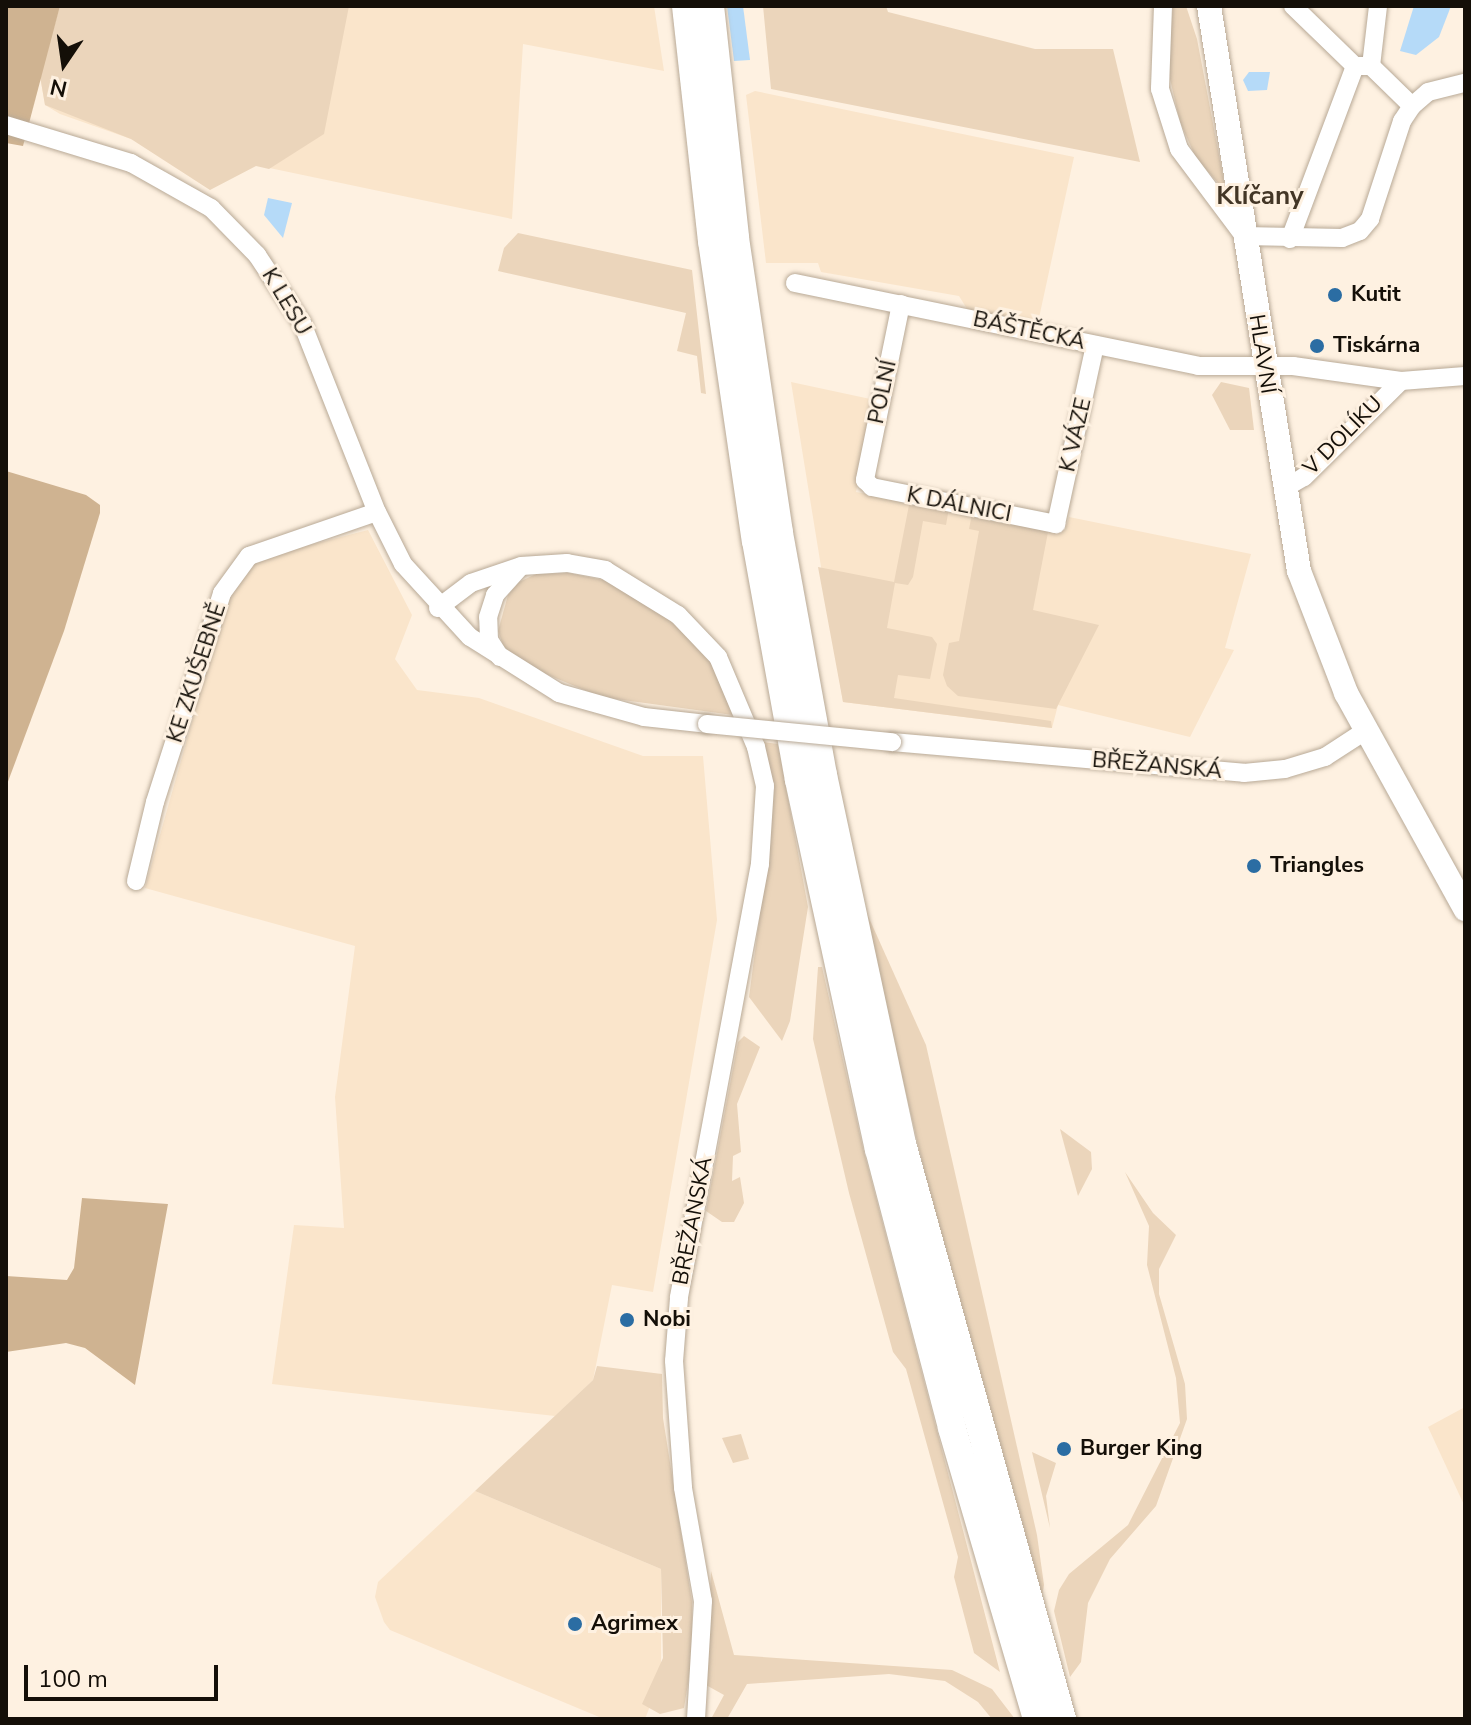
<!DOCTYPE html>
<meta charset="utf-8">
<style>
body{margin:0}
#map{position:relative;width:1471px;height:1725px;overflow:hidden;background:#fef1e1;font-family:"Nunito Sans",sans-serif}
div>[style]{position:absolute}
[style*='--x']{left:calc(var(--x)*1px);top:calc(var(--y)*1px);width:calc(var(--w)*1px);rotate:calc(var(--a)*1deg)}
.built>*{inset:0;background:#fae5cb}
.green>*{inset:0;background:#ebd5bb}
.forest>*{inset:0;background:#cfb391}
.water>*{inset:0;background:#b5daf8}
.roads{filter:drop-shadow(0 0 2px #b8a996) drop-shadow(0 0 2px #b8a996)}
.minor>*{height:18px;margin:-9px;padding:0 9px;transform-origin:9px;border-radius:9px;background:#fff}
.major>*{height:24px;margin:-12px;padding:0 12px;transform-origin:12px;border-radius:12px;background:#fff}
.highway>*{height:28px;margin:-14px;padding:0 14px;transform-origin:14px;border-radius:14px;background:#fff}
.bridges{filter:drop-shadow(0 0 2px #b8a996) drop-shadow(0 0 2px #b8a996)}
.minor-bridge>*{height:18px;margin:-9px;padding:0 9px;transform-origin:9px;border-radius:9px;background:#fff}
.dots>*{width:22px;height:22px;translate:-50% -50%;box-sizing:border-box;border:4px solid #fef1e1;border-radius:50%}
span{translate:-50% -50%;white-space:nowrap;text-align:center;line-height:1.15;-webkit-text-stroke:6px #fef1e1;paint-order:stroke}
.poi-label{font-size:22px;color:#140f08;font-weight:700}
.left{translate:0 -50%;text-align:left}
.street-label{font-size:22px;color:#140f08}
.quarter-label{font-size:26px;color:#433626;font-weight:700}
.frame{position:absolute;inset:0;border:8px solid #140f08;pointer-events:none}
.north{position:absolute;left:24px;top:24px;width:80px;height:80px;-webkit-text-stroke:6px #fef1e1;paint-order:stroke;rotate:193deg;font-size:22px;font-weight:700;line-height:32px;text-align:center;color:#140f08}
.north::after{content:'';display:block;margin:auto;width:28px;height:36px;background:#140f08;clip-path:polygon(50% 0,100% 100%,50% 72%,0 100%)}
.scale{position:absolute;left:24px;top:1665px;width:194px;height:36px;box-sizing:border-box;border:4px solid #140f08;border-top:0;padding-left:10px;font-size:24px;line-height:28px;white-space:nowrap;color:#140f08;-webkit-text-stroke:6px #fef1e1;paint-order:stroke}
</style>
<div id="map">
<div class="built">
<i style="clip-path:polygon(60px 6px,654px 6px,664px 71px,523px 44px,512px 219px,131px 139px,60px 114px,45px 105px,40px 76px)"></i>
<i style="clip-path:polygon(755px 91px,1074px 157px,1037px 327px,969px 312px,959px 296px,821px 272px,818px 263px,766px 263px,746px 95px)"></i>
<i style="clip-path:polygon(791px 382px,875px 400px,856px 492px,1065px 530px,1069px 517px,1251px 554px,1225px 648px,1234px 650px,1190px 737px,1058px 705px,1052px 728px,843px 702px)"></i>
<i style="clip-path:polygon(368px 530px,412px 615px,395px 659px,417px 690px,479px 698px,643px 756px,703px 756px,717px 920px,653px 1292px,612px 1285px,593px 1380px,555px 1416px,272px 1384px,294px 1225px,344px 1228px,335px 1097px,355px 946px,145px 888px,227px 598px,251px 560px)"></i>
<i style="clip-path:polygon(1465px 1407px,1465px 1507px,1428px 1427px)"></i>
<i style="clip-path:polygon(475px 1491px,661px 1569px,661px 1678px,645px 1719px,604px 1719px,390px 1630px,384px 1622px,375px 1597px,378px 1582px)"></i>
</div>
<div class="green">
<i style="clip-path:polygon(60px 6px,349px 6px,324px 134px,269px 169px,256px 166px,210px 190px,131px 139px,45px 105px,40px 76px)"></i>
<i style="clip-path:polygon(763px 6px,886px 6px,888px 12px,1035px 49px,1113px 49px,1140px 162px,771px 89px)"></i>
<i style="clip-path:polygon(1173px 6px,1186px 6px,1197px 39px,1226px 192px,1196px 158px,1180px 122px,1167px 66px)"></i>
<i style="clip-path:polygon(518px 233px,692px 270px,706px 394px,701px 393px,697px 356px,677px 351px,686px 313px,498px 271px,504px 248px)"></i>
<i style="clip-path:polygon(1221px 382px,1249px 388px,1254px 430px,1230px 430px,1212px 395px)"></i>
<i style="clip-path:polygon(910px 500px,949px 508px,946px 525px,923px 521px,913px 577px,908px 585px,895px 583px,887px 628px,932px 637px,937px 644px,930px 679px,898px 675px,894px 698px,1051px 721px,1052px 728px,843px 702px,818px 567px,894px 582px)"></i>
<i style="clip-path:polygon(972px 514px,1049px 527px,1033px 610px,1099px 625px,1056px 709px,958px 696px,947px 686px,943px 675px,949px 643px,959px 641px,979px 531px,969px 529px)"></i>
<i style="clip-path:polygon(569px 573px,603px 580px,648px 602px,681px 630px,711px 662px,733px 715px,601px 697px,517px 662px,504px 648px,498px 631px,508px 595px,519px 582px,536px 574px)"></i>
<i style="clip-path:polygon(763px 742px,778px 744px,808px 907px,790px 1021px,782px 1041px,749px 997px,770px 837px)"></i>
<i style="clip-path:polygon(860px 898px,926px 1045px,1037px 1535px,1044px 1585px,1041px 1602px,949px 1276px)"></i>
<i style="clip-path:polygon(818px 967px,822px 967px,863px 1148px,1000px 1672px,974px 1653px,954px 1577px,958px 1557px,906px 1369px,893px 1352px,849px 1193px,813px 1039px)"></i>
<i style="clip-path:polygon(744px 1036px,760px 1047px,737px 1104px,741px 1152px,733px 1156px,732px 1181px,740px 1177px,744px 1203px,734px 1222px,722px 1222px,706px 1211px,738px 1042px)"></i>
<i style="clip-path:polygon(1060px 1129px,1091px 1152px,1092px 1169px,1078px 1196px)"></i>
<i style="clip-path:polygon(1125px 1172px,1153px 1213px,1176px 1235px,1159px 1269px,1159px 1294px,1185px 1384px,1187px 1419px,1156px 1506px,1110px 1559px,1088px 1603px,1081px 1662px,1070px 1677px,1054px 1611px,1059px 1590px,1069px 1574px,1128px 1525px,1180px 1423px,1176px 1378px,1147px 1265px,1149px 1226px)"></i>
<i style="clip-path:polygon(597px 1366px,662px 1374px,663px 1418px,692px 1602px,692px 1659px,684px 1708px,660px 1714px,642px 1704px,663px 1658px,661px 1569px,475px 1491px,593px 1380px)"></i>
<i style="clip-path:polygon(741px 1434px,749px 1459px,733px 1463px,722px 1438px)"></i>
<i style="clip-path:polygon(1032px 1452px,1056px 1463px,1046px 1496px,1050px 1528px)"></i>
<i style="clip-path:polygon(711px 1571px,734px 1655px,952px 1670px,992px 1689px,1015px 1719px,992px 1719px,978px 1702px,945px 1681px,889px 1674px,747px 1684px,727px 1719px,711px 1719px,724px 1695px,706px 1685px)"></i>
</div>
<div class="forest">
<i style="clip-path:polygon(6px 6px,60px 6px,23px 146px,6px 143px)"></i>
<i style="clip-path:polygon(6px 471px,86px 495px,100px 505px,100px 513px,64px 631px,6px 787px)"></i>
<i style="clip-path:polygon(82px 1198px,168px 1204px,135px 1385px,85px 1348px,66px 1343px,6px 1352px,6px 1276px,67px 1280px,74px 1268px)"></i>
</div>
<div class="water">
<i style="clip-path:polygon(727px 6px,743px 6px,750px 60px,734px 61px)"></i>
<i style="clip-path:polygon(1414px 6px,1451px 6px,1439px 37px,1416px 55px,1400px 51px)"></i>
<i style="clip-path:polygon(1249px 72px,1270px 72px,1267px 90px,1248px 91px,1243px 80px)"></i>
<i style="clip-path:polygon(268px 198px,292px 203px,283px 238px,264px 215px)"></i>
</div>
<div class="roads">
<div class="minor">
<i style="--x:1163;--y:6;--w:83;--a:92.1"></i>
<i style="--x:1160;--y:89;--w:63;--a:72.4"></i>
<i style="--x:1179;--y:149;--w:109;--a:53.2"></i>
<i style="--x:1244;--y:236;--w:98;--a:1.2"></i>
<i style="--x:1342;--y:238;--w:19;--a:-21"></i>
<i style="--x:1360;--y:231;--w:16;--a:-50"></i>
<i style="--x:1370;--y:219;--w:103;--a:-71.9"></i>
<i style="--x:1402;--y:121;--w:18;--a:-56"></i>
<i style="--x:1412;--y:106;--w:21;--a:-41"></i>
<i style="--x:1428;--y:92;--w:38;--a:-14"></i>
<i style="--x:1293;--y:6;--w:86;--a:44.1"></i>
<i style="--x:1355;--y:66;--w:16;--a:0"></i>
<i style="--x:1371;--y:66;--w:57;--a:44.3"></i>
<i style="--x:1371;--y:66;--w:60;--a:-83.3"></i>
<i style="--x:6;--y:125;--w:131;--a:16.9"></i>
<i style="--x:131;--y:163;--w:92;--a:29.4"></i>
<i style="--x:211;--y:208;--w:66;--a:45.6"></i>
<i style="--x:257;--y:255;--w:82;--a:56.5"></i>
<i style="--x:302;--y:323;--w:203;--a:68.4"></i>
<i style="--x:377;--y:512;--w:58;--a:63.4"></i>
<i style="--x:403;--y:564;--w:99;--a:47.5"></i>
<i style="--x:470;--y:637;--w:105;--a:32.2"></i>
<i style="--x:559;--y:693;--w:88;--a:15.8"></i>
<i style="--x:644;--y:717;--w:63;--a:6.3"></i>
<i style="--x:1290;--y:239;--w:185;--a:-69.4"></i>
<i style="--x:795;--y:283;--w:411;--a:11.6"></i>
<i style="--x:1198;--y:366;--w:95;--a:0"></i>
<i style="--x:1293;--y:366;--w:109;--a:7.9"></i>
<i style="--x:1401;--y:381;--w:64;--a:-4.5"></i>
<i style="--x:901;--y:304;--w:180;--a:101.6"></i>
<i style="--x:865;--y:480;--w:10;--a:45"></i>
<i style="--x:872;--y:487;--w:188;--a:11.4"></i>
<i style="--x:1056;--y:524;--w:183;--a:-77.7"></i>
<i style="--x:1283;--y:489;--w:24;--a:-30"></i>
<i style="--x:1304;--y:477;--w:136;--a:-44.7"></i>
<i style="--x:438;--y:608;--w:41;--a:-37.1"></i>
<i style="--x:471;--y:583;--w:53;--a:-18.8"></i>
<i style="--x:521;--y:566;--w:46;--a:-3.7"></i>
<i style="--x:567;--y:563;--w:39;--a:10"></i>
<i style="--x:605;--y:570;--w:86;--a:31.7"></i>
<i style="--x:678;--y:615;--w:58;--a:46.4"></i>
<i style="--x:718;--y:657;--w:98;--a:67.1"></i>
<i style="--x:756;--y:747;--w:40;--a:77"></i>
<i style="--x:765;--y:786;--w:78;--a:93.7"></i>
<i style="--x:760;--y:864;--w:441;--a:100.6"></i>
<i style="--x:679;--y:1298;--w:63;--a:94.5"></i>
<i style="--x:674;--y:1361;--w:127;--a:85.9"></i>
<i style="--x:683;--y:1488;--w:115;--a:80"></i>
<i style="--x:703;--y:1601;--w:118;--a:93.4"></i>
<i style="--x:500;--y:657;--w:20;--a:-123"></i>
<i style="--x:489;--y:640;--w:23;--a:-92"></i>
<i style="--x:488;--y:617;--w:23;--a:-72"></i>
<i style="--x:495;--y:595;--w:36;--a:-48"></i>
<i style="--x:892;--y:742;--w:353;--a:5"></i>
<i style="--x:1244;--y:773;--w:41;--a:-5.6"></i>
<i style="--x:1285;--y:769;--w:42;--a:-16.7"></i>
<i style="--x:1325;--y:757;--w:48;--a:-33"></i>
<i style="--x:136;--y:881;--w:81;--a:-76.5"></i>
<i style="--x:155;--y:802;--w:219;--a:-72.2"></i>
<i style="--x:222;--y:593;--w:46;--a:-53.9"></i>
<i style="--x:249;--y:556;--w:135;--a:-19"></i>
</div>
<div class="major">
<i style="--x:1209;--y:6;--w:572;--a:80.95"></i>
<i style="--x:1299;--y:571;--w:131;--a:68.9"></i>
<i style="--x:1346;--y:693;--w:247;--a:61.1"></i>
</div>
<div class="highway">
<i style="--x:686;--y:6;--w:236;--a:83.7"></i>
<i style="--x:712;--y:241;--w:303;--a:81.7"></i>
<i style="--x:756;--y:541;--w:243;--a:79.8"></i>
<i style="--x:799;--y:780;--w:378;--a:77.8"></i>
<i style="--x:879;--y:1149;--w:288;--a:75.3"></i>
<i style="--x:952;--y:1428;--w:303;--a:73.7"></i>
<i style="--x:710;--y:6;--w:233;--a:83.8"></i>
<i style="--x:735;--y:238;--w:298;--a:81.5"></i>
<i style="--x:779;--y:533;--w:246;--a:79.7"></i>
<i style="--x:823;--y:775;--w:377;--a:77.9"></i>
<i style="--x:902;--y:1144;--w:597;--a:74.45"></i>
</div>
</div>
<div class="bridges">
<div class="minor-bridge">
<i style="--x:707;--y:724;--w:186;--a:5.6"></i>
</div>
</div>
<div class="dots">
<i style="left:1335px;top:295px;background:#2b6da3"></i>
<i style="left:1317px;top:346px;background:#2b6da3"></i>
<i style="left:1254px;top:866px;background:#2b6da3"></i>
<i style="left:627px;top:1320px;background:#2b6da3"></i>
<i style="left:1064px;top:1449px;background:#2b6da3"></i>
<i style="left:575px;top:1624px;background:#2b6da3"></i>
</div>
<div class="poi-label">
<span class="left" style="left:1351px;top:295px">Kutit</span>
<span class="left" style="left:1333px;top:346px">Tiskárna</span>
<span class="left" style="left:1270px;top:866px">Triangles</span>
<span class="left" style="left:643px;top:1320px">Nobi</span>
<span class="left" style="left:1080px;top:1449px">Burger King</span>
<span class="left" style="left:591px;top:1624px">Agrimex</span>
</div>
<div class="street-label">
<span style="left:286px;top:302px;rotate:59deg">K LESU</span>
<span style="left:1029px;top:331px;rotate:12deg">BÁŠTĚCKÁ</span>
<span style="left:1262px;top:354px;rotate:81deg">HLAVNÍ</span>
<span style="left:883px;top:392px;rotate:-78deg">POLNÍ</span>
<span style="left:1076px;top:435px;rotate:-77deg">K VÁZE</span>
<span style="left:1343px;top:436px;rotate:-45deg">V DOLÍKU</span>
<span style="left:959px;top:505px;rotate:11deg">K DÁLNICI</span>
<span style="left:197px;top:673px;rotate:-72deg">KE ZKUŠEBNĚ</span>
<span style="left:1157px;top:766px;rotate:5deg">BŘEŽANSKÁ</span>
<span style="left:693px;top:1221px;rotate:-79deg">BŘEŽANSKÁ</span>
</div>
<div class="quarter-label">
<span style="left:1260px;top:196px">Klíčany</span>
</div>
<div class="frame"></div>
<div class="north">N</div>
<div class="scale">100 m</div>
</div>
